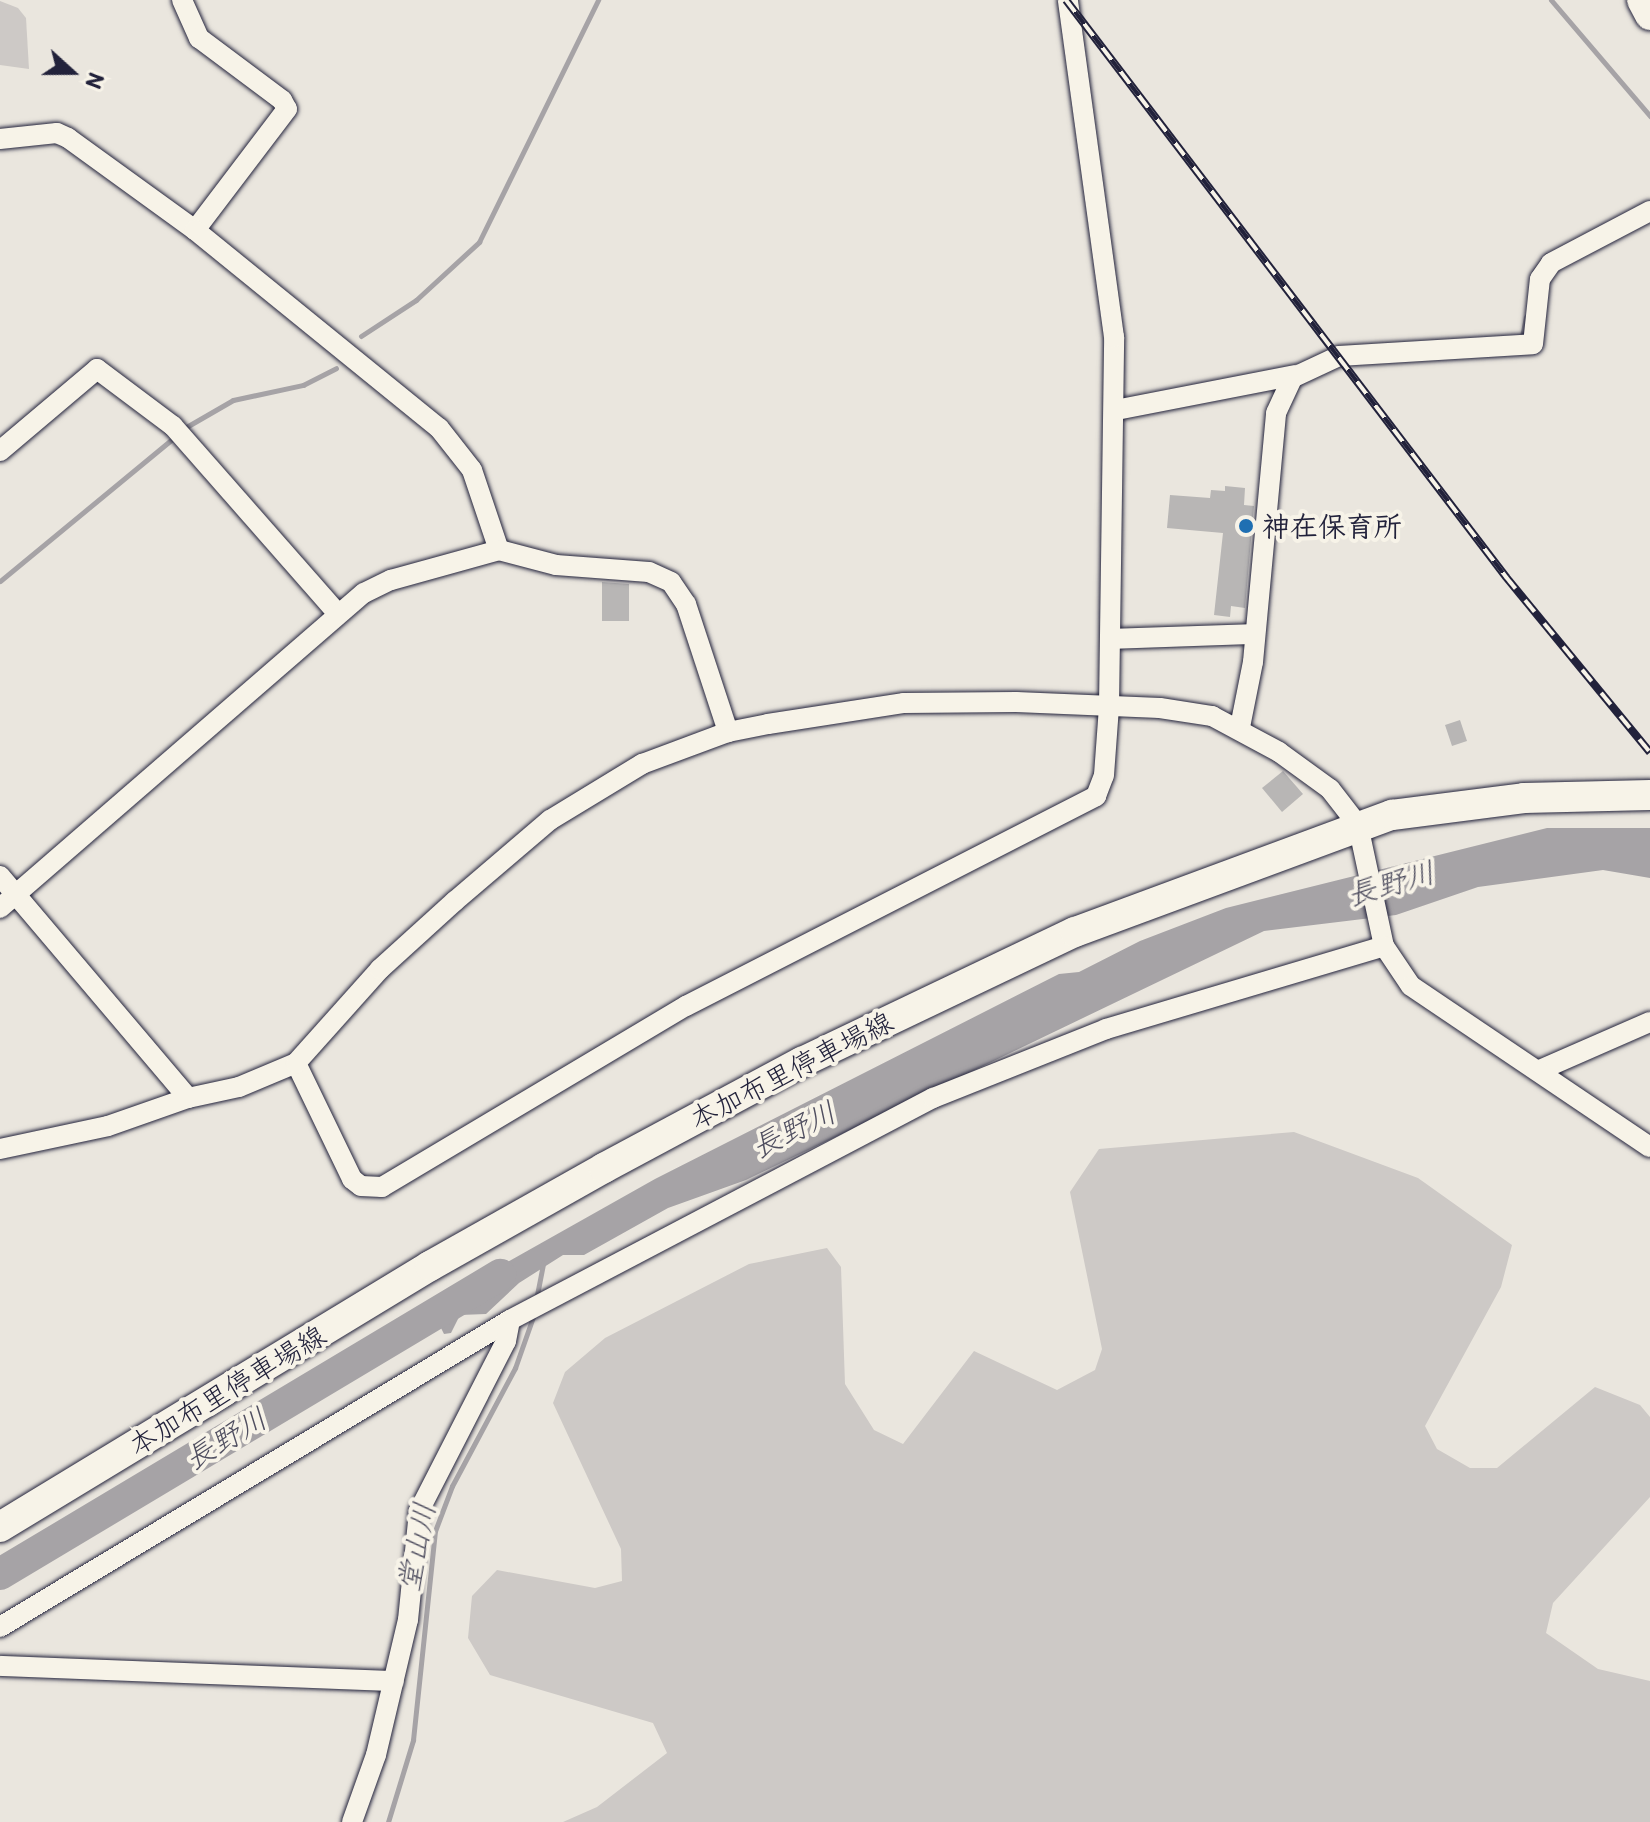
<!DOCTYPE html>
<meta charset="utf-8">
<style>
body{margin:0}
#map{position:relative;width:1650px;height:1822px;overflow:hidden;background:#eae6de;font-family:Itim,"Klee One",sans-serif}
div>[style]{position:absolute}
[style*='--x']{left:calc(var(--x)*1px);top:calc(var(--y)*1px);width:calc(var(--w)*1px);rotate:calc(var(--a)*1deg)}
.green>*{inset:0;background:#cdc9c6}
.water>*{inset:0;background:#a6a3a6}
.stream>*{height:5px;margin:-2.5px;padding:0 2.5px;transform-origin:2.5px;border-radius:2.5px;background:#a6a3a6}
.river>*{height:32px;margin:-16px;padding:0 16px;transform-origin:16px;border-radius:16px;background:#a6a3a6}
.building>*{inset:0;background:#b8b6b5}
.roads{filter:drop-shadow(0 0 2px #22223b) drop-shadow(0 0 2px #22223b)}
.street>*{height:20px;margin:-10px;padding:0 10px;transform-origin:10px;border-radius:10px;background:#f7f3e8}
.secondary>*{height:30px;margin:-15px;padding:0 15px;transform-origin:15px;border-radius:15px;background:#f7f3e8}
.rail>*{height:8px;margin-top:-4px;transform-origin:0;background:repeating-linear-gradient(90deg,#f7f3e8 0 15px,#22223b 0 30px);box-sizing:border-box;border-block:2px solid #22223b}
.dots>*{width:22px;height:22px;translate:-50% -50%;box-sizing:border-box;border:4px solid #f7f3e8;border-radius:50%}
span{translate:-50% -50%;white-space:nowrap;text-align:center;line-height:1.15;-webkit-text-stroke:8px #f7f3e8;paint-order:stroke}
.poi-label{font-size:28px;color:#22223b;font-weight:700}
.left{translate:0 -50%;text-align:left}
.street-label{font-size:28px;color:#22223b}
.water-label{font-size:30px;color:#504f60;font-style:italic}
.north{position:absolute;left:32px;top:32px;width:80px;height:80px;-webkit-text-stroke:6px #f7f3e8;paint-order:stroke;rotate:111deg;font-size:22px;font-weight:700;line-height:32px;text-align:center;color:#22223b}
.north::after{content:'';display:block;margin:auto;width:28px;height:36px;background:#22223b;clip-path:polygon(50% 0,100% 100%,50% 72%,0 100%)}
</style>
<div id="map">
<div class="green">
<i style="clip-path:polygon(0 1px,18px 8px,26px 18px,29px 69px,0 65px)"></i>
<i style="clip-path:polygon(1294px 1132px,1418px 1178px,1512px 1245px,1501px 1287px,1425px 1426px,1437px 1449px,1470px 1468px,1497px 1468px,1595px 1387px,1640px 1405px,1650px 1417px,1650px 1497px,1553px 1603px,1546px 1633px,1598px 1669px,1650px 1681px,1650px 1822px,563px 1822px,597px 1807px,667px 1753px,653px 1723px,490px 1675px,468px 1638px,472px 1596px,497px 1570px,595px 1588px,622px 1581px,621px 1549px,553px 1403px,565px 1372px,605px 1338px,749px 1264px,827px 1248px,841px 1267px,845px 1384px,874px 1430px,903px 1444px,974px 1351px,1057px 1390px,1095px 1370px,1102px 1349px,1070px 1192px,1099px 1149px)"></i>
</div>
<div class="water">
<i style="clip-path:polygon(1547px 828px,1650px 828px,1650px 878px,1603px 870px,1478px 887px,1396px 915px,1264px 931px,746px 1180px,668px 1208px,584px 1255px,563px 1255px,519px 1283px,486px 1314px,460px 1315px,451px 1333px,444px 1334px,436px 1318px,459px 1306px,465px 1286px,655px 1179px,1059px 974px,1079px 972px,1140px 941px,1226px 908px)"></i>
</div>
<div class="stream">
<i style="--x:1551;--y:0;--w:153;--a:49.5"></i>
<i style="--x:1534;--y:272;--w:21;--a:-53"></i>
<i style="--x:361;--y:336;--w:66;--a:-33.2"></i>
<i style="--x:416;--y:300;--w:86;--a:-42.6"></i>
<i style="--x:479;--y:242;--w:270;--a:-63.8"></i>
<i style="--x:1522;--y:337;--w:20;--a:-79"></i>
<i style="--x:188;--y:426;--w:52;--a:-30"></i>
<i style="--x:233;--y:400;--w:72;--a:-12.1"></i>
<i style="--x:303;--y:385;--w:37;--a:-27"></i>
<i style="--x:0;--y:581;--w:222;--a:-39.5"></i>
<i style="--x:536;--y:1300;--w:38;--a:-79"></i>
<i style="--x:388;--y:1822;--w:86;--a:-73"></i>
<i style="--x:413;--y:1740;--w:210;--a:-84"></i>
<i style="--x:435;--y:1531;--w:48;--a:-69.3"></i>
<i style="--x:452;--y:1486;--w:134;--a:-61.9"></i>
<i style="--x:515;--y:1368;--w:57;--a:-70.6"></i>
</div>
<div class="river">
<i style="--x:0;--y:1574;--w:583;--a:-30.88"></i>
</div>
<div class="building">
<i style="clip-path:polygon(1225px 486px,1245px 488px,1244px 505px,1254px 506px,1245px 608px,1231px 606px,1230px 617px,1214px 615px,1223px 533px,1167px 528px,1170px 495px,1210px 498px,1211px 490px,1225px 491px)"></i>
<i style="clip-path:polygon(602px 582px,629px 584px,629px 621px,602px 621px)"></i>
<i style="clip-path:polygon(1460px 720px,1467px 741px,1452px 746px,1445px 725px)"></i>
<i style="clip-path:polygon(1283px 771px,1303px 794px,1282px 812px,1262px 788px)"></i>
</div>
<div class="roads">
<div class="street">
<i style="--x:182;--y:0;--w:42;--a:65.9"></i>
<i style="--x:199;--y:38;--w:104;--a:36.8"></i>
<i style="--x:282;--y:100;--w:10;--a:61"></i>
<i style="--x:287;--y:109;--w:152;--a:127.2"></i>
<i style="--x:0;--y:139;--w:57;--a:-6"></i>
<i style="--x:57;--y:133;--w:12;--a:24"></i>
<i style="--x:68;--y:138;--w:157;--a:35.9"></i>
<i style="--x:195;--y:230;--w:314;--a:39.1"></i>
<i style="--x:439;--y:428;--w:53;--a:51.8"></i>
<i style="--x:472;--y:470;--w:84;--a:71.4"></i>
<i style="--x:1116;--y:410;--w:183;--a:-11"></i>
<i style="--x:0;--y:451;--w:127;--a:-40.2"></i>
<i style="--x:97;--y:369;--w:95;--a:36.9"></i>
<i style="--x:173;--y:426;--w:250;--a:48.7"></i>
<i style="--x:1111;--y:639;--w:144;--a:-2"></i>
<i style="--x:1240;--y:727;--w:66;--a:-78.7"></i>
<i style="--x:1253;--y:662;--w:250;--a:-84.7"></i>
<i style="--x:1276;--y:413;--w:38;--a:-65"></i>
<i style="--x:1292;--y:378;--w:52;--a:-25.1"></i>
<i style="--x:1339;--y:356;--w:194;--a:-3.5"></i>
<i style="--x:1533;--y:344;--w:65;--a:-83.9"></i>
<i style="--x:1540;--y:279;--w:19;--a:-55"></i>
<i style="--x:1551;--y:263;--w:112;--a:-27.7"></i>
<i style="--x:0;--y:876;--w:291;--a:49.7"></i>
<i style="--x:0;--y:908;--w:481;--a:-40.9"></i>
<i style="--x:364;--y:593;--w:30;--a:-26"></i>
<i style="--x:391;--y:580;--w:112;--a:-15.5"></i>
<i style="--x:499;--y:550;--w:59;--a:14.7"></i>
<i style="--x:556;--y:565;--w:93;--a:4.3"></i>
<i style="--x:649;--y:572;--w:24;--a:24"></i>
<i style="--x:671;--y:582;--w:27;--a:56"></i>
<i style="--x:686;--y:604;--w:135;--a:71.8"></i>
<i style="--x:296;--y:1063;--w:129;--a:64.2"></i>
<i style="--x:352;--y:1179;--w:11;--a:38"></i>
<i style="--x:361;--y:1186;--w:21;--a:3"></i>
<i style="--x:382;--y:1187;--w:354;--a:-30.8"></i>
<i style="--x:686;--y:1006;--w:461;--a:-27.1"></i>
<i style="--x:1096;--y:796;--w:22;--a:-69"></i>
<i style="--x:1104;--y:775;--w:68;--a:-85.8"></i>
<i style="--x:1109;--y:707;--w:370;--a:-89.2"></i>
<i style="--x:1114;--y:337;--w:340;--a:-97.8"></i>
<i style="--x:1540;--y:1070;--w:120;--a:-23.6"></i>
<i style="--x:0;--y:1149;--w:110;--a:-12"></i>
<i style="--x:108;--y:1126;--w:85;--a:-19.3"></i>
<i style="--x:188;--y:1098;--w:52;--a:-12.2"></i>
<i style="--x:239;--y:1087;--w:62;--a:-22.8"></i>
<i style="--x:296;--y:1063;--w:126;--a:-48.2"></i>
<i style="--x:380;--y:969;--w:101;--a:-42.2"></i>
<i style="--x:455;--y:901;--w:125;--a:-40.5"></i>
<i style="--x:550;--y:820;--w:108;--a:-31.3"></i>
<i style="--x:642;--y:764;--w:92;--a:-20.4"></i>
<i style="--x:728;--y:732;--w:41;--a:-11.3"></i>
<i style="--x:768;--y:724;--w:138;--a:-8.8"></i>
<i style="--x:904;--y:703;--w:112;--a:-0.5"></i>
<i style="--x:1016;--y:702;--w:144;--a:2.4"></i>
<i style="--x:1160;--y:708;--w:53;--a:8.7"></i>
<i style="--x:1212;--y:716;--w:76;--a:28.2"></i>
<i style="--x:1279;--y:752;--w:63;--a:36"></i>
<i style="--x:1330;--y:789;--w:46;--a:52.1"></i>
<i style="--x:1358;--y:825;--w:124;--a:77.9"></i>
<i style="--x:1384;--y:946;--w:48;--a:56"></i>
<i style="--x:1411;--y:986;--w:288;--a:34"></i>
<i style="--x:0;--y:1627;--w:595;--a:-31.05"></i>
<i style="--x:510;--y:1320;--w:478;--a:-27.7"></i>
<i style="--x:933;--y:1098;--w:186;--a:-21.7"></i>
<i style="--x:1106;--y:1029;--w:290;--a:-16.6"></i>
<i style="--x:0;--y:1666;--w:394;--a:2.2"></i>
<i style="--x:352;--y:1822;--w:71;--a:-70.3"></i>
<i style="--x:376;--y:1755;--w:139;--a:-76.7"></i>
<i style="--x:408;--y:1620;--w:110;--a:-84.2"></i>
<i style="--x:419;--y:1511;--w:191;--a:-62.9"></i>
<i style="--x:506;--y:1341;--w:21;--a:-79"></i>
</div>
<div class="secondary">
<i style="--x:1642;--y:0;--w:17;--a:62"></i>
<i style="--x:0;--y:1527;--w:503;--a:-31.26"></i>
<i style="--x:430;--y:1266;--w:200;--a:-29.4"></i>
<i style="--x:604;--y:1168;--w:225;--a:-28.2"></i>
<i style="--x:802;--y:1062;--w:302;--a:-25.5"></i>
<i style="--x:1075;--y:932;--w:338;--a:-20.3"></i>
<i style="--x:1392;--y:815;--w:133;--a:-7.3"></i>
<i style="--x:1524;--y:798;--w:126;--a:-1.4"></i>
</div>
</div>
<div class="rail">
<i style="--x:1066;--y:0;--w:726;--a:52.67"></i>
<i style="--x:1506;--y:577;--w:227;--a:50.6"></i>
</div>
<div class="dots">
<i style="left:1246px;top:526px;background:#1f6fb2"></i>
</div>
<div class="poi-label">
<span class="left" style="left:1262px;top:526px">神在保育所</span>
</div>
<div class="street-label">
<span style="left:791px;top:1070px;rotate:-27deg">本加布里停車場線</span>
<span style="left:227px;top:1390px;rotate:-31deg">本加布里停車場線</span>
</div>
<div class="water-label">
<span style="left:1391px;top:884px;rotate:-16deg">長野川</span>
<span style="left:794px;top:1130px;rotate:-26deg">長野川</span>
<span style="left:226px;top:1439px;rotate:-31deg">長野川</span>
<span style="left:417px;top:1547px;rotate:-79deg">堂山川</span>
</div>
<div class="north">N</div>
</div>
